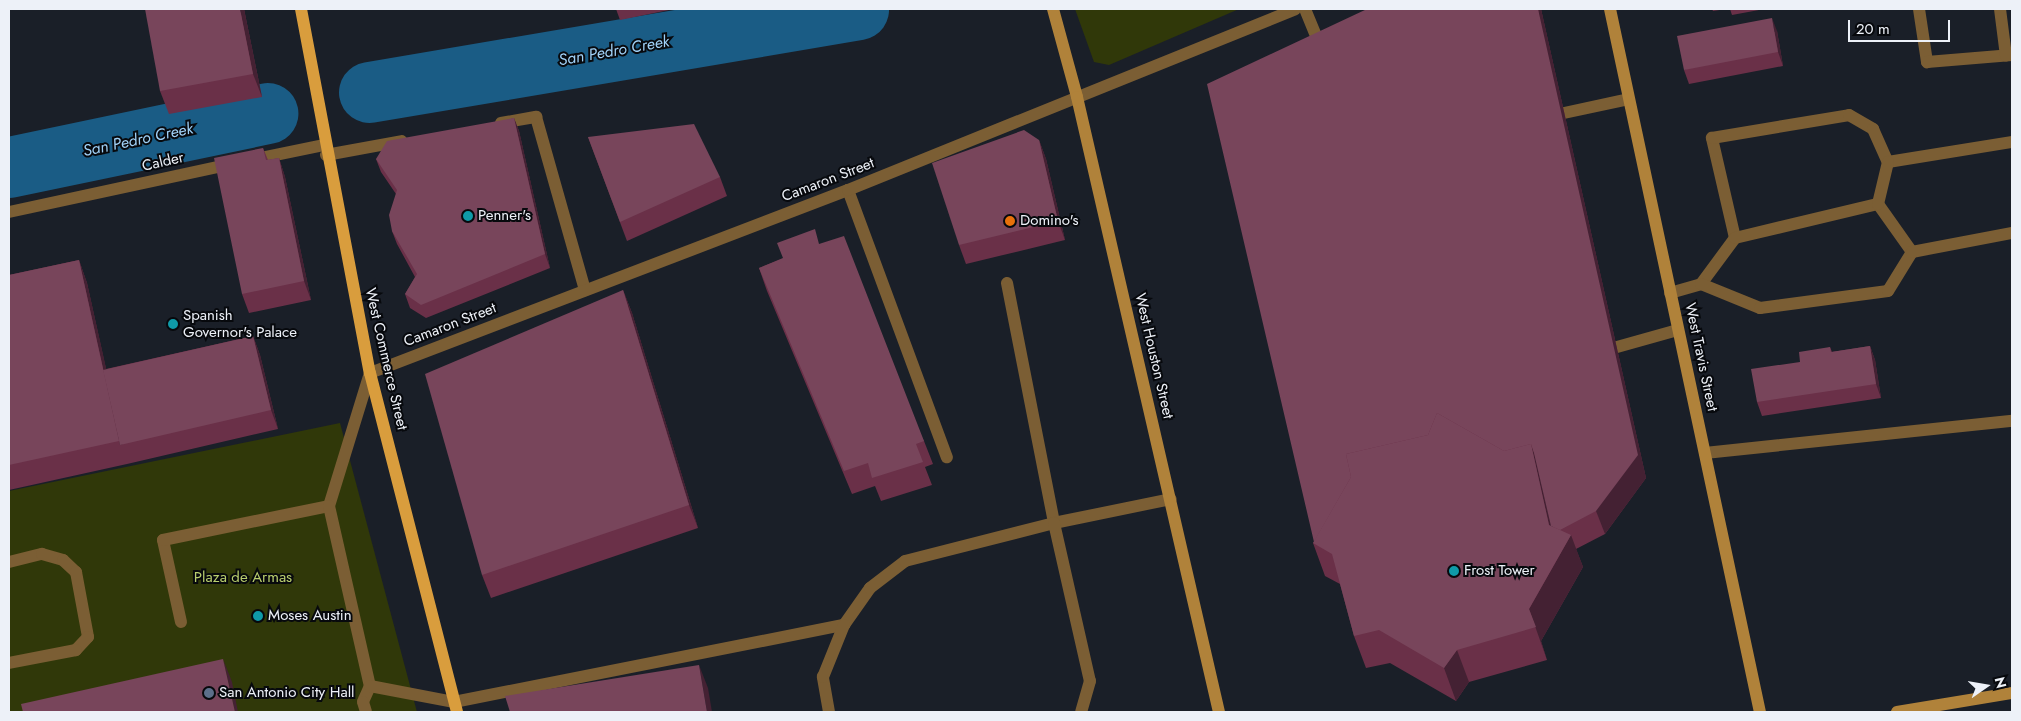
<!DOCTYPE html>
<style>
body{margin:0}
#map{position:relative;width:2021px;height:721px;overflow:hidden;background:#1a1f28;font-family:Jost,sans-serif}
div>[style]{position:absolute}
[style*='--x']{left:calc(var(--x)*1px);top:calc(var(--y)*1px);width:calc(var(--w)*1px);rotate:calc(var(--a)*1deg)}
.green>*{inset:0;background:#303809}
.river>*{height:61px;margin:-30.5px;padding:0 30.5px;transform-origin:30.5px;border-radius:30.5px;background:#1a5c85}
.lane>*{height:12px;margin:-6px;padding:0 6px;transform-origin:6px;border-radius:6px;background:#7b5e34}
.street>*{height:12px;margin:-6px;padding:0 6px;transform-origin:6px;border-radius:6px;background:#7b5e34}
.secondary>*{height:12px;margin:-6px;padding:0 6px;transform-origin:6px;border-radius:6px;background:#b0823a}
.primary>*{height:12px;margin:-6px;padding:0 6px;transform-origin:6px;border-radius:6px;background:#d99d3d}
.wall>*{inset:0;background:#6a3048}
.shaded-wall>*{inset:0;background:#442133}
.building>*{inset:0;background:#78455b}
.dots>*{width:14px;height:14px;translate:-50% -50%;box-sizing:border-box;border:2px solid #07090d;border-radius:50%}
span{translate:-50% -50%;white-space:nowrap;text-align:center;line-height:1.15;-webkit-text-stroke:4px #07090d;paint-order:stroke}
.street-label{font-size:15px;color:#edf1f8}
.poi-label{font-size:15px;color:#edf1f8}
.left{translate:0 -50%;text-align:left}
.park-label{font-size:15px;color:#b9ce6e}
.water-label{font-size:16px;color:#a0d1f7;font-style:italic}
.frame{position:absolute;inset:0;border:10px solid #edf1f8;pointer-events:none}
.north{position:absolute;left:1961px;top:661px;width:50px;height:50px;-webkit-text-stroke:4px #07090d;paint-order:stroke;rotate:77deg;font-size:14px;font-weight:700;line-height:20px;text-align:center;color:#edf1f8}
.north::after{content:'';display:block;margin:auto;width:18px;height:22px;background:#edf1f8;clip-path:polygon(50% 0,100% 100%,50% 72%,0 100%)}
.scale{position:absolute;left:1848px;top:20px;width:102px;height:22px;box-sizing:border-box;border:2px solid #edf1f8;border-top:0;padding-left:6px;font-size:15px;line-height:18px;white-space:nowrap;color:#edf1f8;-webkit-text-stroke:4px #07090d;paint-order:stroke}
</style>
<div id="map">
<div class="green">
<i style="clip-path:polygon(1075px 9px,1239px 9px,1109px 65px,1094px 62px)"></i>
<i style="clip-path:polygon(340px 423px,417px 712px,9px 712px,9px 491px)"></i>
</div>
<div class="river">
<i style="--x:369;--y:92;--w:496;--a:-9.6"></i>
<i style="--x:9;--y:167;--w:264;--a:-11.8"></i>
</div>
<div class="lane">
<i style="--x:1305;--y:9;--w:42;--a:67.7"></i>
<i style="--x:1919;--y:9;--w:54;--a:81.4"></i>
<i style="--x:1927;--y:62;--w:85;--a:-4.7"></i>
<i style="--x:2000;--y:9;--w:47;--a:82.7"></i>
<i style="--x:1564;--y:113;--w:66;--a:-12.2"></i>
<i style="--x:501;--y:123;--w:36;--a:-10"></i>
<i style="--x:536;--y:117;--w:180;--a:74.2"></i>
<i style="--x:326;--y:155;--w:77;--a:-10.4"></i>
<i style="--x:251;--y:160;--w:75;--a:-11.6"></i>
<i style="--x:848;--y:190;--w:285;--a:69.7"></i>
<i style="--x:1878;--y:204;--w:59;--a:54.7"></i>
<i style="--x:9;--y:212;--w:227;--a:-12.2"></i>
<i style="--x:1735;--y:238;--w:103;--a:-103"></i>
<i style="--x:1712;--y:138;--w:139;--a:-9.5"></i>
<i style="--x:1849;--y:115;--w:28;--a:30"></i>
<i style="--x:1873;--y:129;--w:36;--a:66"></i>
<i style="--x:1888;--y:162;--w:126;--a:-9.2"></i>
<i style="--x:1007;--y:283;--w:245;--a:78.9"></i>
<i style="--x:1054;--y:523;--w:119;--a:-11.6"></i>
<i style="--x:1701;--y:284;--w:57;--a:-53.5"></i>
<i style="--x:1735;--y:238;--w:147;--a:-13.4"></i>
<i style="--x:1878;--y:204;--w:43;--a:-76.6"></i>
<i style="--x:1670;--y:293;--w:32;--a:-16"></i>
<i style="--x:1701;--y:284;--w:64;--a:22.1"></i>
<i style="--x:1760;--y:308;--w:129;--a:-7.6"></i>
<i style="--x:1888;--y:291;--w:46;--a:-58.4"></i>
<i style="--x:1912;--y:252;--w:102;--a:-10.8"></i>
<i style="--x:1617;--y:347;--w:63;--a:-15.6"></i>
<i style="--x:1705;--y:453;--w:309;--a:-6"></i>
<i style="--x:329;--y:506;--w:139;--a:-72.9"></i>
<i style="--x:9;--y:562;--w:34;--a:-14"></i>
<i style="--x:42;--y:554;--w:22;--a:16"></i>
<i style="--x:63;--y:560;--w:18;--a:43"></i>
<i style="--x:76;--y:572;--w:66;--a:79.5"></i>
<i style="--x:88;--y:637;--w:18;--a:133"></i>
<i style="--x:76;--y:650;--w:68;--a:169"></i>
<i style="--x:181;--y:622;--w:84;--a:-102.4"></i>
<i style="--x:163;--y:540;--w:169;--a:-11.6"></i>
<i style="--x:329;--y:506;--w:185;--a:77.2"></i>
<i style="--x:370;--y:686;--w:17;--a:114"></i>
<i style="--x:363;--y:702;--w:10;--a:73"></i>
<i style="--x:370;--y:686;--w:86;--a:10.8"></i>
<i style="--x:454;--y:702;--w:398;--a:-11.2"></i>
<i style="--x:844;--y:625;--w:45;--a:-54.9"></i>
<i style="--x:870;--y:588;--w:44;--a:-37.6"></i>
<i style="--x:905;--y:561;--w:154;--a:-14.3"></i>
<i style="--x:1054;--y:523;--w:162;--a:77.2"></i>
<i style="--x:1090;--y:681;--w:32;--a:106"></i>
<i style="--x:829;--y:712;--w:36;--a:-100"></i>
<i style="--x:823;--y:677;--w:56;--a:-68"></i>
</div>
<div class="street">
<i style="--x:370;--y:373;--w:512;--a:-20.95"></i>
<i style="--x:848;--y:190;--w:482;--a:-22"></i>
</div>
<div class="secondary">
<i style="--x:1053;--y:9;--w:91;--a:74.7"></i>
<i style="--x:1077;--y:97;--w:631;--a:77"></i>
<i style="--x:1610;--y:9;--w:719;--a:77.96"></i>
<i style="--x:1897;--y:712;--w:117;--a:-9.4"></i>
</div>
<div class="primary">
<i style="--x:301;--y:9;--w:370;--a:79.3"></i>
<i style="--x:370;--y:373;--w:350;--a:75.6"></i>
</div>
<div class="wall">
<i style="clip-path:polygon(244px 9px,262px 97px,169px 114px,160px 91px)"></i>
<i style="clip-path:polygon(616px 9px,674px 9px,620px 20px)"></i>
<i style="clip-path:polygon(1367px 9px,1541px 9px,1646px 478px,1605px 534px,1576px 549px,1583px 567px,1541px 641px,1547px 660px,1469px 682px,1456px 701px,1390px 663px,1366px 668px,1354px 636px,1340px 584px,1325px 576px,1313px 543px,1314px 542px)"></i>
<i style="clip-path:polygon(1712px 9px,1726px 9px,1713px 11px)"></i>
<i style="clip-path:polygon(1730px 9px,1759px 9px,1759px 10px,1732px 15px)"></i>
<i style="clip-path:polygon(1777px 31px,1783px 66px,1689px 84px,1684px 70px)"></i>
<i style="clip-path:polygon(514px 118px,519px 131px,550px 268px,426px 318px,410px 308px,405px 294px,415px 277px,397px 244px,392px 231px,396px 194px,381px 172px,376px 159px)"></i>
<i style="clip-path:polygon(588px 137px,720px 177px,727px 196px,627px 241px)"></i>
<i style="clip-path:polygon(1039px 140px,1046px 159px,1065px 240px,966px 264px,959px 245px)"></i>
<i style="clip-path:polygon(263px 148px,268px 160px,279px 158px,285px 177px,311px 300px,249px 313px,242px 294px)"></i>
<i style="clip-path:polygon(820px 244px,924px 441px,933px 464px,925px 467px,932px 485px,881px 501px,875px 486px,852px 494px,767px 291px,759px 268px)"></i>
<i style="clip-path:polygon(79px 260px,87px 283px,106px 369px,253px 336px,260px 355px,278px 429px,127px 464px,9px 490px,9px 275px)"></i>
<i style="clip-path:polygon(623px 290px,632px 313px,698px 528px,491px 598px,482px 575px)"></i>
<i style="clip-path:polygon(1870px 346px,1875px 360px,1881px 398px,1762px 416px,1757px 402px,1800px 362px,1830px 347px,1832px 352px)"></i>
</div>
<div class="shaded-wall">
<i style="clip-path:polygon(240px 9px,244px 9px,262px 97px,253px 74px)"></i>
<i style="clip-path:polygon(1538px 9px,1541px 9px,1646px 478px,1605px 534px,1596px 511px)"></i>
<i style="clip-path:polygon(1772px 18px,1777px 31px,1783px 66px,1778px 52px)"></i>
<i style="clip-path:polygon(514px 118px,519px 131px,550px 268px,545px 254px)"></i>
<i style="clip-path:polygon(1039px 140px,1046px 159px,1065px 240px,1058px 221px)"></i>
<i style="clip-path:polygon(279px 158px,285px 177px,311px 300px,304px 281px)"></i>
<i style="clip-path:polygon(79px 260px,87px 283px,123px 444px,120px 445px)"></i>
<i style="clip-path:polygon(623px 290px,632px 313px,698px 528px,689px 505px)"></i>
<i style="clip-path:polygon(253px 336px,260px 355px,278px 429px,271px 410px)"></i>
<i style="clip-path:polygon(1870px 346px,1875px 360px,1881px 398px,1876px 384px)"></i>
<i style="clip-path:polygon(1531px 444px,1542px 476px,1555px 533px,1549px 525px)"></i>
<i style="clip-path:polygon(1571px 535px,1583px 567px,1541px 641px,1547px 660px,1529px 609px)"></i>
<i style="clip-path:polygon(1457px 650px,1469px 682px,1456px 701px,1444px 668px)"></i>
<i style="clip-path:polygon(223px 659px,232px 682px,238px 712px,235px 712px)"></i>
<i style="clip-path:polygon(699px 665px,708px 688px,712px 712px,707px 712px)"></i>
</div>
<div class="building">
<i style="clip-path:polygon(145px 9px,240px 9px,253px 74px,160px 91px)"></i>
<i style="clip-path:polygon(1367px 9px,1538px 9px,1638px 455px,1596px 511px,1560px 530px,1551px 526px,1534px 453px,1531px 444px,1504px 451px,1437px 413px,1428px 435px,1346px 454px,1351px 477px,1314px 542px,1207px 84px)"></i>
<i style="clip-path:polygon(1772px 18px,1778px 52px,1684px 70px,1677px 36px)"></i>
<i style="clip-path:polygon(514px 118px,545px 254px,421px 305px,405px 294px,417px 274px,392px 231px,389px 215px,397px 190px,376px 159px,387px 141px)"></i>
<i style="clip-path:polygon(694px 124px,720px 177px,620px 222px,588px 137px)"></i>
<i style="clip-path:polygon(1024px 130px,1039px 140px,1058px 221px,959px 245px,932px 163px)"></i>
<i style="clip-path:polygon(263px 148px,266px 160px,279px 158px,304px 281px,242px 294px,214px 158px)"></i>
<i style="clip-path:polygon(815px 229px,819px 244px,844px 236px,924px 441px,916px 444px,923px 462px,872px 478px,868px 463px,844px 471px,759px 268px,783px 258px,777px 243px)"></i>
<i style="clip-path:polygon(79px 260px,119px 441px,9px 465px,9px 275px)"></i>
<i style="clip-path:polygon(623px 290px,689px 505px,482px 575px,425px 374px)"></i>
<i style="clip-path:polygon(253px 336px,271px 410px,120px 445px,103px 370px)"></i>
<i style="clip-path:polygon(1870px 346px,1876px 384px,1757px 402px,1751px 369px,1800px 362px,1799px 352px,1830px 347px,1831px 352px)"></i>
<i style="clip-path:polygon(1437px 413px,1504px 451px,1531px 444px,1549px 525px,1571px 535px,1529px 609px,1536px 627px,1457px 650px,1444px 668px,1379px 630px,1354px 636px,1332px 554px,1313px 543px,1351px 477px,1346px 454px,1428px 435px)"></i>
<i style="clip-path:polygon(223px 659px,235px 712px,23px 712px,21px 704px)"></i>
<i style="clip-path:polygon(699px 665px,707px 712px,510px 712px,505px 696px)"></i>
</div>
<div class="dots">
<i style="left:468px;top:216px;background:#0f9aa8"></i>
<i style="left:1010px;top:221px;background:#e8710a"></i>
<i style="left:173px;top:324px;background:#0f9aa8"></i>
<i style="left:1454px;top:571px;background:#0f9aa8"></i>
<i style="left:258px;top:616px;background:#0f9aa8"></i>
<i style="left:209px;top:693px;background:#5c6f8a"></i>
</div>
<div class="street-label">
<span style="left:163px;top:162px;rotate:-13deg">Calder</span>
<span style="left:828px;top:180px;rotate:-21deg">Camaron Street</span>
<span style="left:450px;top:325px;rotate:-21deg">Camaron Street</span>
<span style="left:1154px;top:356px;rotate:77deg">West Houston Street</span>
<span style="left:1701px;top:357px;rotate:78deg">West Travis Street</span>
<span style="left:386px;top:359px;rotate:77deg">West Commerce Street</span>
</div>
<div class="poi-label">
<span class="left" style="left:478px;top:216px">Penner's</span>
<span class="left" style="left:1020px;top:221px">Domino's</span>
<span class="left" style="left:183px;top:324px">Spanish<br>Governor's Palace</span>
<span class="left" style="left:1464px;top:571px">Frost Tower</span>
<span class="left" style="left:268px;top:616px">Moses Austin</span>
<span class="left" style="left:219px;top:693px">San Antonio City Hall</span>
</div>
<div class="park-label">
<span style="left:243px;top:578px">Plaza de Armas</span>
</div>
<div class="water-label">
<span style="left:614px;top:51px;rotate:-10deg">San Pedro Creek</span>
<span style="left:138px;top:140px;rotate:-12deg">San Pedro Creek</span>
</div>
<div class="frame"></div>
<div class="north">N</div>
<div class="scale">20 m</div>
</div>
